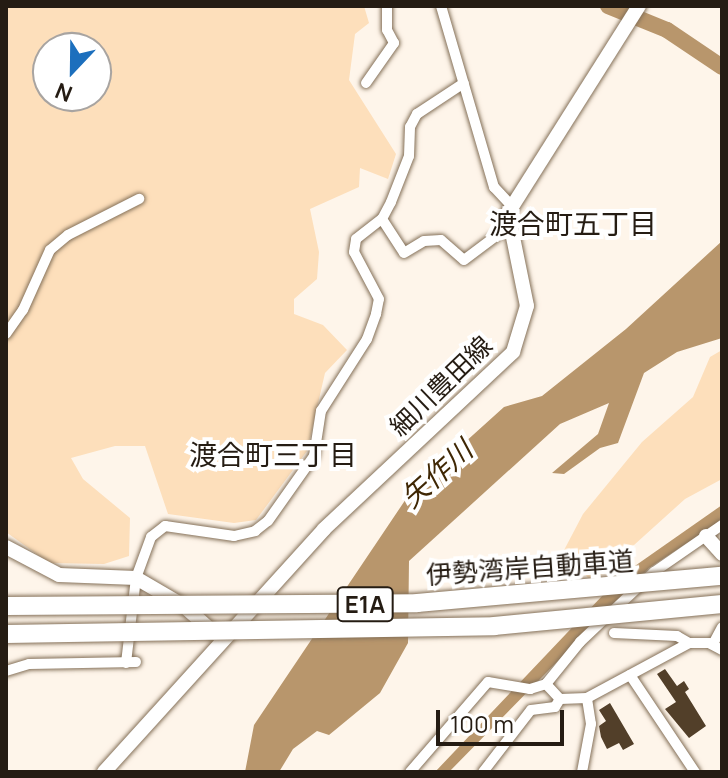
<!DOCTYPE html>
<meta charset="utf-8">
<style>
body{margin:0}
#map{position:relative;width:728px;height:778px;overflow:hidden;background:#fef5ea;font-family:Manrope,"Noto Sans JP",sans-serif}
div>[style]{position:absolute}
[style*='--x']{left:calc(var(--x)*1px);top:calc(var(--y)*1px);width:calc(var(--w)*1px);rotate:calc(var(--a)*1deg)}
.green>*{inset:0;background:#fddfbb}
.water>*{inset:0;background:#b8966c}
.river>*{height:16px;margin:-8px;padding:0 8px;transform-origin:8px;border-radius:8px;background:#b8966c}
.building>*{inset:0;background:#523f29}
.roads{filter:drop-shadow(0 0 2px #847058) drop-shadow(0 0 2px #847058)}
.street>*{height:10px;margin:-5px;padding:0 5px;transform-origin:5px;border-radius:5px;background:#fff}
.secondary>*{height:14px;margin:-7px;padding:0 7px;transform-origin:7px;border-radius:7px;background:#fff}
.bridges{filter:drop-shadow(0 0 2px #847058) drop-shadow(0 0 2px #847058)}
.highway-bridge>*{height:18px;margin:-9px;padding:0 9px;transform-origin:9px;border-radius:9px;background:#fff}
span{translate:-50% -50%;white-space:nowrap;text-align:center;line-height:1.15;-webkit-text-stroke:8px #fff;paint-order:stroke}
.shield-label span{padding:2px 6px;background:#fff;border:2px solid;border-radius:6px;-webkit-text-stroke-width:0}
.shield-label{font-size:24px;color:#251c13;font-weight:700}
.street-label{font-size:26px;color:#251c13}
.neighbourhood-label{font-size:28px;color:#251c13}
.water-label{font-size:28px;color:#3f2704;font-style:italic}
.frame{position:absolute;inset:0;border:8px solid #251c13;pointer-events:none}
.north{position:absolute;left:32px;top:32px;width:80px;height:80px;box-sizing:border-box;background:#fff;border:2px solid #a8a4a1;border-radius:50%;rotate:202deg;font-size:22px;font-weight:700;line-height:32px;text-align:center;color:#251c13}
.north::after{content:'';display:block;margin:auto;width:28px;height:36px;background:#1c6fbd;clip-path:polygon(50% 0,100% 100%,50% 72%,0 100%)}
.scale{position:absolute;left:436px;top:710px;width:128px;height:36px;box-sizing:border-box;border:4px solid #251c13;border-top:0;padding-left:10px;font-size:24px;line-height:28px;white-space:nowrap;color:#251c13;-webkit-text-stroke:6px #fff;paint-order:stroke}
</style>
<div id="map">
<div class="green">
<i style="clip-path:polygon(evenodd,6px 6px,364px 6px,369px 23px,355px 34px,349px 80px,396px 154px,388px 179px,360px 168px,359px 187px,310px 209px,319px 252px,317px 279px,294px 299px,294px 314px,323px 325px,347px 350px,325px 373px,307px 451px,256px 520px,234px 523px,168px 514px,145px 446px,115px 446px,71px 458px,83px 479px,130px 518px,129px 556px,104px 564px,49px 563px,6px 532px,6px 6px,48px 48px,96px 48px,96px 96px,48px 96px,48px 48px)"></i>
<i style="clip-path:polygon(722px 350px,722px 479px,685px 499px,593px 582px,562px 554px,583px 514px,642px 442px,693px 397px,710px 357px)"></i>
</div>
<div class="water">
<i style="clip-path:polygon(722px 241px,722px 338px,677px 352px,644px 373px,618px 443px,600px 448px,564px 474px,552px 473px,598px 434px,609px 403px,560px 424px,409px 561px,408px 643px,380px 693px,329px 735px,317px 731px,293px 749px,279px 772px,245px 772px,254px 725px,412px 490px,504px 407px,542px 396px,626px 329px)"></i>
<i style="clip-path:polygon(722px 505px,722px 520px,649px 568px,449px 772px,435px 772px,622px 575px)"></i>
</div>
<div class="river">
<i style="--x:608;--y:6;--w:64;--a:22.1"></i>
<i style="--x:667;--y:30;--w:66;--a:33.9"></i>
</div>
<div class="building">
<i style="clip-path:polygon(665px 669px,677px 686px,684px 681px,689px 689px,685px 692px,706px 726px,689px 738px,665px 709px,676px 702px,657px 674px)"></i>
<i style="clip-path:polygon(610px 703px,634px 744px,623px 750px,619px 743px,607px 749px,601px 737px,599px 726px,606px 721px,599px 710px)"></i>
</div>
<div class="roads">
<div class="street">
<i style="--x:441;--y:6;--w:189;--a:73.7"></i>
<i style="--x:494;--y:187;--w:25;--a:47"></i>
<i style="--x:366;--y:83;--w:49;--a:-55"></i>
<i style="--x:394;--y:43;--w:15;--a:-118"></i>
<i style="--x:387;--y:30;--w:24;--a:-90"></i>
<i style="--x:382;--y:219;--w:40;--a:57.1"></i>
<i style="--x:404;--y:253;--w:23;--a:-31"></i>
<i style="--x:424;--y:241;--w:17;--a:-3"></i>
<i style="--x:441;--y:240;--w:30;--a:41"></i>
<i style="--x:464;--y:260;--w:55;--a:-36.9"></i>
<i style="--x:6;--y:334;--w:29;--a:-55"></i>
<i style="--x:23;--y:310;--w:66;--a:-65.8"></i>
<i style="--x:50;--y:250;--w:23;--a:-40"></i>
<i style="--x:68;--y:235;--w:80;--a:-26.9"></i>
<i style="--x:614;--y:633;--w:63;--a:2.7"></i>
<i style="--x:677;--y:636;--w:14;--a:30"></i>
<i style="--x:713;--y:644;--w:19;--a:-62"></i>
<i style="--x:126;--y:663;--w:86;--a:-83.3"></i>
<i style="--x:136;--y:578;--w:44;--a:-69.9"></i>
<i style="--x:151;--y:537;--w:18;--a:-38"></i>
<i style="--x:165;--y:526;--w:70;--a:8.2"></i>
<i style="--x:234;--y:536;--w:22;--a:-13"></i>
<i style="--x:255;--y:531;--w:16;--a:-38"></i>
<i style="--x:268;--y:521;--w:80;--a:-54.7"></i>
<i style="--x:314;--y:456;--w:46;--a:-81.2"></i>
<i style="--x:321;--y:411;--w:85;--a:-57.4"></i>
<i style="--x:367;--y:339;--w:27;--a:-70"></i>
<i style="--x:376;--y:314;--w:15;--a:-79"></i>
<i style="--x:379;--y:299;--w:53;--a:-118"></i>
<i style="--x:354;--y:252;--w:13;--a:-81"></i>
<i style="--x:356;--y:239;--w:33;--a:-38"></i>
<i style="--x:382;--y:219;--w:19;--a:-62"></i>
<i style="--x:391;--y:202;--w:49;--a:-68.6"></i>
<i style="--x:409;--y:156;--w:29;--a:-88"></i>
<i style="--x:410;--y:127;--w:15;--a:-62"></i>
<i style="--x:417;--y:114;--w:56;--a:-33.4"></i>
<i style="--x:6;--y:671;--w:24;--a:-17"></i>
<i style="--x:29;--y:664;--w:107;--a:-1.1"></i>
<i style="--x:630;--y:675;--w:117;--a:56.2"></i>
<i style="--x:546;--y:684;--w:54;--a:-51"></i>
<i style="--x:580;--y:642;--w:102;--a:-43.4"></i>
<i style="--x:654;--y:572;--w:83;--a:-34.7"></i>
<i style="--x:410;--y:772;--w:119;--a:-49.1"></i>
<i style="--x:488;--y:682;--w:43;--a:9.5"></i>
<i style="--x:530;--y:689;--w:17;--a:-17"></i>
<i style="--x:546;--y:684;--w:21;--a:47"></i>
<i style="--x:560;--y:699;--w:27;--a:-2"></i>
<i style="--x:587;--y:698;--w:116;--a:-28.3"></i>
<i style="--x:689;--y:643;--w:20;--a:0"></i>
<i style="--x:709;--y:643;--w:15;--a:28"></i>
<i style="--x:483;--y:772;--w:78;--a:-52.3"></i>
<i style="--x:531;--y:710;--w:24;--a:-7"></i>
<i style="--x:555;--y:707;--w:9;--a:-58"></i>
<i style="--x:582;--y:772;--w:49;--a:-79.4"></i>
<i style="--x:591;--y:724;--w:26;--a:-99"></i>
</div>
<div class="secondary">
<i style="--x:706;--y:536;--w:24;--a:48"></i>
<i style="--x:6;--y:547;--w:60;--a:27.8"></i>
<i style="--x:59;--y:575;--w:77;--a:2.2"></i>
<i style="--x:136;--y:578;--w:56;--a:30.3"></i>
<i style="--x:184;--y:606;--w:40;--a:42"></i>
<i style="--x:104;--y:772;--w:328;--a:-47.8"></i>
<i style="--x:324;--y:529;--w:259;--a:-43.1"></i>
<i style="--x:513;--y:352;--w:48;--a:-73.1"></i>
<i style="--x:527;--y:306;--w:95;--a:-101.5"></i>
<i style="--x:508;--y:213;--w:245;--a:-57.7"></i>
</div>
</div>
<div class="bridges">
<div class="highway-bridge">
<i style="--x:6;--y:606;--w:411;--a:-0.4"></i>
<i style="--x:417;--y:603;--w:306;--a:-5.1"></i>
<i style="--x:6;--y:634;--w:488;--a:-0.9"></i>
<i style="--x:494;--y:626;--w:229;--a:-5.5"></i>
</div>
</div>
<div class="shield-label">
<span style="left:365px;top:604px">E1A</span>
</div>
<div class="street-label">
<span style="left:441px;top:386px;rotate:-44deg">細川豊田線</span>
<span style="left:530px;top:568px;rotate:-4deg">伊勢湾岸自動車道</span>
</div>
<div class="neighbourhood-label">
<span style="left:573px;top:223px">渡合町五丁目</span>
<span style="left:273px;top:454px">渡合町三丁目</span>
</div>
<div class="water-label">
<span style="left:436px;top:473px;rotate:-42deg">矢作川</span>
</div>
<div class="frame"></div>
<div class="north">N</div>
<div class="scale">100 m</div>
</div>
